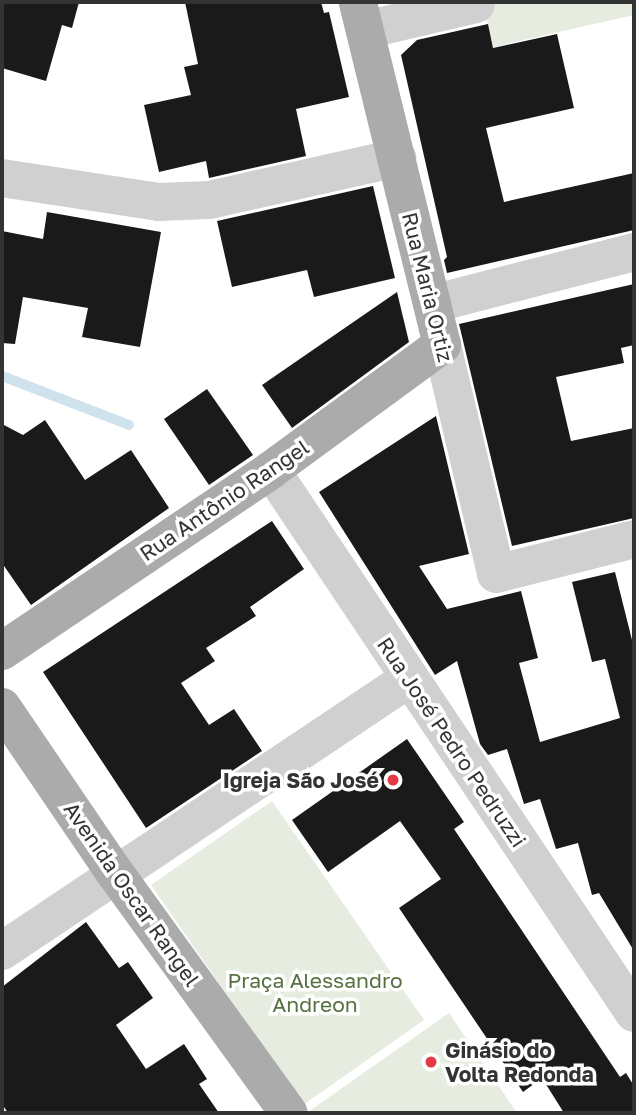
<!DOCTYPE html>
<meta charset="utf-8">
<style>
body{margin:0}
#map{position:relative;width:636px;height:1115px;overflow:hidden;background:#fff;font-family:"Golos Text",sans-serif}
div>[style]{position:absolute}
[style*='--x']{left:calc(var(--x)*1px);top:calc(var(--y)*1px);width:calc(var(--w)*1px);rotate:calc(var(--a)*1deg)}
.green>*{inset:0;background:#e6ecdf}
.stream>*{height:10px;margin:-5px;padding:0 5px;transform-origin:5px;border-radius:5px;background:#cfe2ee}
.building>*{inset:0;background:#1a1a1a}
.minor>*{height:38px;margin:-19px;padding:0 19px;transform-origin:19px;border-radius:19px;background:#d0d0d0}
.major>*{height:38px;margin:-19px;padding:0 19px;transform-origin:19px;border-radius:19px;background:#ababab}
.dots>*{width:19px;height:19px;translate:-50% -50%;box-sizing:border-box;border:4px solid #fff;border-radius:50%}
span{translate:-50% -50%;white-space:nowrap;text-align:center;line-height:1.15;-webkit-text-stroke:7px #fff;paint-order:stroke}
.street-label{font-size:21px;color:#333}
.poi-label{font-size:21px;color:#333;font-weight:700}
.right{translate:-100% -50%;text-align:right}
.left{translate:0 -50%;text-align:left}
.park-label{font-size:21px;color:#56703f}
.frame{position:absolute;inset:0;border:4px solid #333;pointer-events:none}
</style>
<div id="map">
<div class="green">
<i style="clip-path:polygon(483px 2px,634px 2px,634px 15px,493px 47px)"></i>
<i style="clip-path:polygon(272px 801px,424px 1020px,303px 1105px,151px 885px)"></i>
<i style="clip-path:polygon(449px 1013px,517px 1113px,309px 1113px,308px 1112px)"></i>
</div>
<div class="stream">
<i style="--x:2;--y:376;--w:136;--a:21.1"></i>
</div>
<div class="building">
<i style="clip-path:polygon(2px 2px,79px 2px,72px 28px,62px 25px,46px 81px,2px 68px)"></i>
<i style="clip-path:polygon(185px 2px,321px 2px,324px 13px,329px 12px,349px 97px,296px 109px,306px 156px,209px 178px,206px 161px,159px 172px,144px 105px,191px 95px,184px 67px,198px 64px)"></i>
<i style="clip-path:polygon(488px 24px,493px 48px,557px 34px,574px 108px,486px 128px,504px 202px,634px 173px,634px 230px,447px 273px,444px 260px,447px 257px,401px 55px,417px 40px)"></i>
<i style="clip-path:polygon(373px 186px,395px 278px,314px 297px,307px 270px,232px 287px,217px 221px)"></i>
<i style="clip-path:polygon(47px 212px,161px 232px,140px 347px,82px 337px,88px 308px,23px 297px,15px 344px,2px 343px,2px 231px,43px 239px)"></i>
<i style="clip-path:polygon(634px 284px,634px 345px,621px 348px,624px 363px,556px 377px,571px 441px,634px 428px,634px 518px,512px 546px,459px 324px)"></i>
<i style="clip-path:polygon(397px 292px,409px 342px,292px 428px,262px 385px)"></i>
<i style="clip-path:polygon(207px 389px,253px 455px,209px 485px,164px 419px)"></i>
<i style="clip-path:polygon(436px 416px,469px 554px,419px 566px,447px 609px,521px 591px,538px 658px,519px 663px,540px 742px,620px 718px,605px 659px,592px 662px,572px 582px,615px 572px,634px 648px,634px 951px,599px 893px,592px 895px,578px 843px,556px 849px,540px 799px,524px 804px,507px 749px,488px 755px,480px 744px,457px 661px,435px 675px,319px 492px)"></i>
<i style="clip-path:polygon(45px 420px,85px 480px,131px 450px,169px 508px,31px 605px,2px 563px,2px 424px,23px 435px)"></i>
<i style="clip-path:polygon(272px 521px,304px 569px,250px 607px,256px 616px,206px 648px,215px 661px,181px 683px,209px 725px,234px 709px,262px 751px,146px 828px,43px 672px)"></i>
<i style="clip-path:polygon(407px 739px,464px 822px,454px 829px,620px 1077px,626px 1073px,634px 1086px,634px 1113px,564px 1113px,542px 1078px,523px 1092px,399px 908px,441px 879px,400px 821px,328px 872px,292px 820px)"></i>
<i style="clip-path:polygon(86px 922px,119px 968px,128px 962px,153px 998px,116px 1025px,146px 1069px,184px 1044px,207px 1079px,199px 1084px,219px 1113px,8px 1113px,2px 1104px,2px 987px)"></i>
</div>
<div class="minor">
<i style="--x:365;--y:30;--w:114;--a:-13.2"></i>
<i style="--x:2;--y:178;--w:159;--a:8.7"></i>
<i style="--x:159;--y:202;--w:50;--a:-2.3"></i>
<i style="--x:209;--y:200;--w:193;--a:-12.6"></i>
<i style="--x:432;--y:304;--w:209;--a:-14.4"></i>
<i style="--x:442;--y:345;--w:235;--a:76.7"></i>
<i style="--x:496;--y:574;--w:142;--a:-14.2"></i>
<i style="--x:271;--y:470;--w:653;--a:56.24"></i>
<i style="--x:2;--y:951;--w:490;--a:-33.8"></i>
</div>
<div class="major">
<i style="--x:2;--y:651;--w:324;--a:-33.9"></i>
<i style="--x:271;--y:470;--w:212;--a:-36.2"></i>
<i style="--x:442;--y:345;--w:353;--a:-103.8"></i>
<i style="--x:2;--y:707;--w:201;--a:55.8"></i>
<i style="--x:115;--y:873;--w:296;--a:54.1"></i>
</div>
<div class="dots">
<i style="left:393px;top:780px;background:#e63946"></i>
<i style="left:431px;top:1062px;background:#e63946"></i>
</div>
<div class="street-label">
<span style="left:428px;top:287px;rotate:76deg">Rua Maria Ortiz</span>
<span style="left:224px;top:500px;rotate:-34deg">Rua Antônio Rangel</span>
<span style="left:452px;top:742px;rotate:56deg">Rua José Pedro Pedruzzi</span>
<span style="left:132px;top:894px;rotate:55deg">Avenida Oscar Rangel</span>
</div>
<div class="poi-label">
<span class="right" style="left:379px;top:780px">Igreja São José</span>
<span class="left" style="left:445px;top:1062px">Ginásio do<br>Volta Redonda</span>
</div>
<div class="park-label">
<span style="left:315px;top:992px">Praça Alessandro<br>Andreon</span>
</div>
<div class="frame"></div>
</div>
